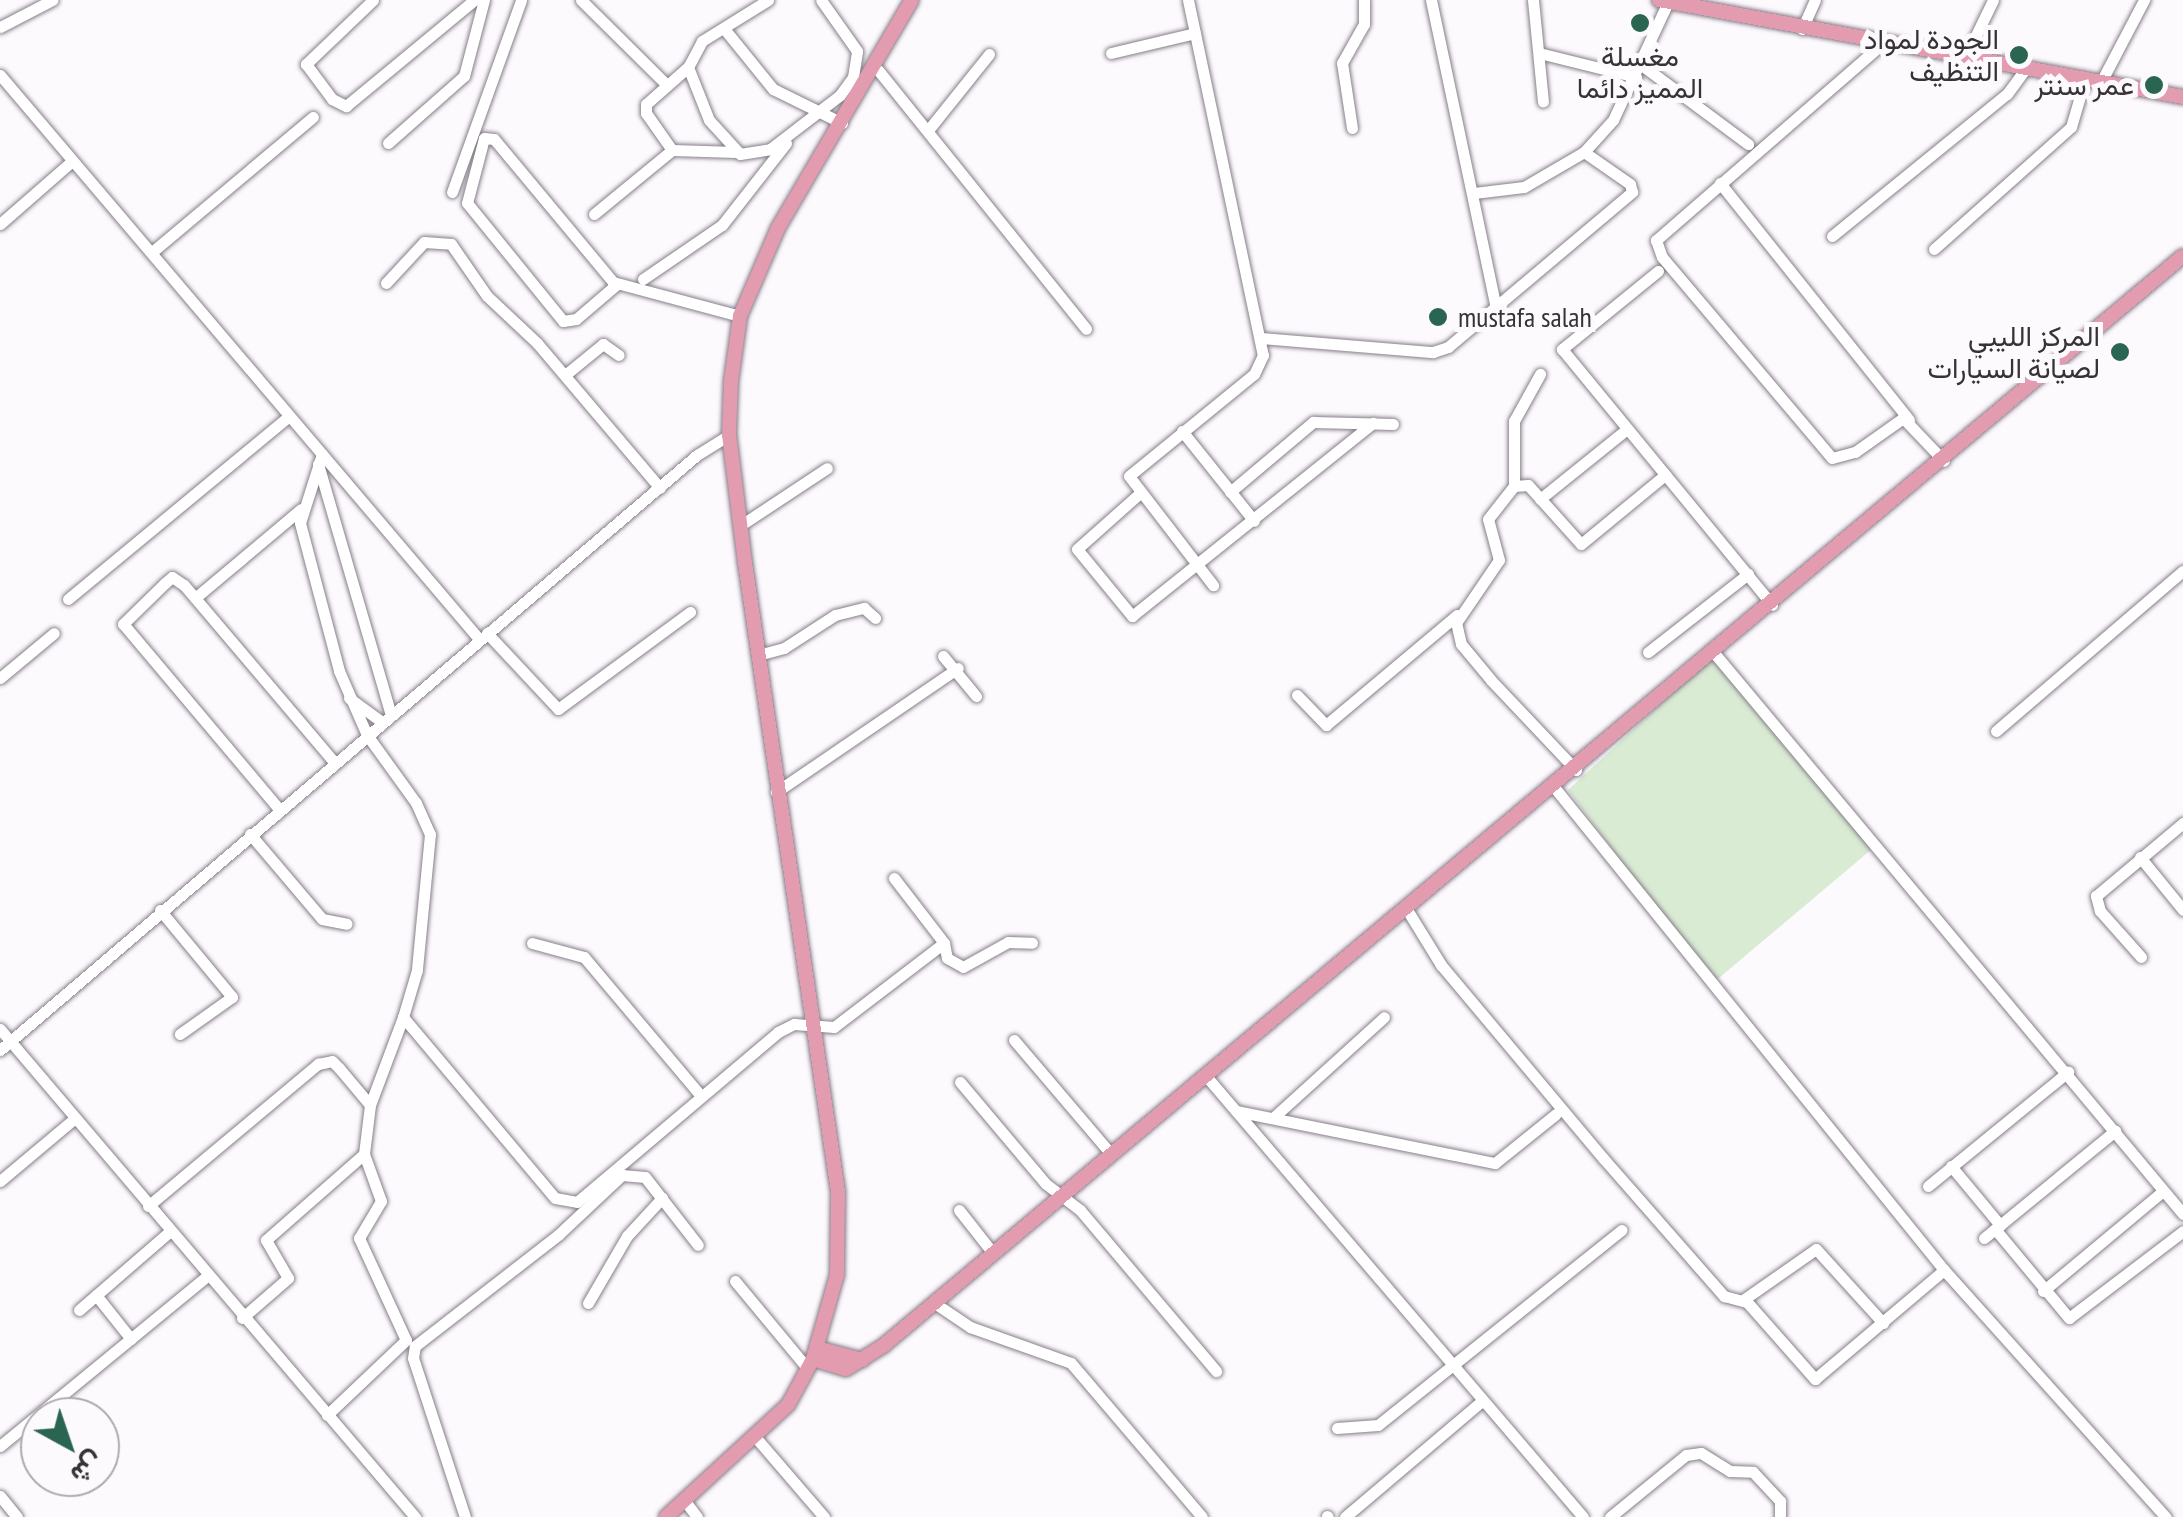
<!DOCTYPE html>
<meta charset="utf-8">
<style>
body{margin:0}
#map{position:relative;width:2183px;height:1517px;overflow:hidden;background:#fdfafe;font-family:"PT Sans Narrow",Vazirmatn,sans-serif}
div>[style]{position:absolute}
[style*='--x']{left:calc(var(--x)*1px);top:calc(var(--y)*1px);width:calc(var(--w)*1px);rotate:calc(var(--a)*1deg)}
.green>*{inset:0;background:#d9ebd3}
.roads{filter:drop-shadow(0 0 2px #867e88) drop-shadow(0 0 2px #867e88)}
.minor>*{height:11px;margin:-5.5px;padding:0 5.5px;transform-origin:5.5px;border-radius:5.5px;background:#fff}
.major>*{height:14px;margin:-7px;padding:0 7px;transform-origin:7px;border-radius:7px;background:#e29baf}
.dots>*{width:28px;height:28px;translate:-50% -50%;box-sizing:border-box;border:5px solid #fdfafe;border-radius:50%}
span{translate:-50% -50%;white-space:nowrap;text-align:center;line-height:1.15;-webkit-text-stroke:10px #fdfafe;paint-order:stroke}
.poi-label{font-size:28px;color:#363236}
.right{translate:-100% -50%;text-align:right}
.left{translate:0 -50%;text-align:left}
.north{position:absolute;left:20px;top:1397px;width:100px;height:100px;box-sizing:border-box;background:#fdfafe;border:2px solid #adaaae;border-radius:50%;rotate:140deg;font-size:28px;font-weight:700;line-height:40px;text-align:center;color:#363236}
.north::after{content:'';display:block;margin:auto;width:35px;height:45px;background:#296551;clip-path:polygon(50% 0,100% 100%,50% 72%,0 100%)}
</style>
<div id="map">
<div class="green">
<i style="clip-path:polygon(1715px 654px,1878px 844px,1713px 983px,1568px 790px)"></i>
</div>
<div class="roads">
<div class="minor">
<i style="--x:373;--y:0;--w:93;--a:136.3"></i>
<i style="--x:306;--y:64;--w:44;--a:53.4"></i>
<i style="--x:332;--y:99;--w:16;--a:27"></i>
<i style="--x:346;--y:106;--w:166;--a:-39.6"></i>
<i style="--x:581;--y:0;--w:121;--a:44.7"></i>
<i style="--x:768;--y:0;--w:78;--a:148.2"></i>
<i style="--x:702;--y:41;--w:30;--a:118"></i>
<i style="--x:688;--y:67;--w:57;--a:68.4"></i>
<i style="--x:709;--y:120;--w:46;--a:47.6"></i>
<i style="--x:740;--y:154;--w:30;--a:-9"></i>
<i style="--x:770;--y:149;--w:88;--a:-37.6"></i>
<i style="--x:840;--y:95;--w:22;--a:-54"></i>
<i style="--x:853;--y:77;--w:26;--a:-81"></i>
<i style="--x:857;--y:51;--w:62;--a:-125.2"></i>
<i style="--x:1188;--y:0;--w:363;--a:78.1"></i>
<i style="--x:1263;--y:355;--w:21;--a:115"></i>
<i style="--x:1254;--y:374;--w:161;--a:140.8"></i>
<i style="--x:1129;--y:476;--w:138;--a:52.4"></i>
<i style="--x:1431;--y:0;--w:315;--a:78.1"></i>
<i style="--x:1533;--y:0;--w:102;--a:84.4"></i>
<i style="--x:0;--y:27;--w:59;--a:-27.4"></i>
<i style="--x:1802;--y:29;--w:32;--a:-66"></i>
<i style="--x:726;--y:31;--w:75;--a:51"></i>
<i style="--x:773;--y:89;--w:77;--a:26.2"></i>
<i style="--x:1883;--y:43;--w:301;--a:139"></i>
<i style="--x:1656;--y:240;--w:18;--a:71"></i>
<i style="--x:1662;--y:257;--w:263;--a:49.8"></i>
<i style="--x:1832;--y:458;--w:24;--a:-15"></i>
<i style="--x:1855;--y:452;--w:59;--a:-35.3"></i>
<i style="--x:1903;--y:418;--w:59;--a:46.4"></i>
<i style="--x:1111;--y:53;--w:86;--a:-13.4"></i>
<i style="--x:1539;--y:53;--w:100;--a:13.9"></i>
<i style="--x:1965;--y:58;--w:64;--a:-64.2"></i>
<i style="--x:1643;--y:66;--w:131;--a:36.6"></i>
<i style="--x:688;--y:67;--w:56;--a:138.6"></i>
<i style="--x:646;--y:104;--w:9;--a:90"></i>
<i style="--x:646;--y:113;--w:45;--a:54.9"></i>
<i style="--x:672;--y:150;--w:64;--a:1.8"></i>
<i style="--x:878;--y:70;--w:332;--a:51.2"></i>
<i style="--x:0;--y:75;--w:740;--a:49.66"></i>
<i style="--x:2101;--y:82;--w:93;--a:-62.3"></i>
<i style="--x:1352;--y:128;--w:66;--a:-98.7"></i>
<i style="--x:1342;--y:63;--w:45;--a:-60.6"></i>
<i style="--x:1364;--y:24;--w:24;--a:-90"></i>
<i style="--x:929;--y:129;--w:96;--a:-51.3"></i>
<i style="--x:388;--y:143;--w:101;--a:-41.4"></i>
<i style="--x:464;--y:76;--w:79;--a:-75.3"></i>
<i style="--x:1720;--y:183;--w:303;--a:51.4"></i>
<i style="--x:452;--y:192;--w:204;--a:-70.2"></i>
<i style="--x:1474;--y:193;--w:50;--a:-6.8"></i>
<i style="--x:1524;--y:187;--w:69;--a:-30.3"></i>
<i style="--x:1584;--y:152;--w:43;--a:-47.8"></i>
<i style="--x:1613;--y:120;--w:130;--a:-65"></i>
<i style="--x:594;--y:214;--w:101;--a:-39.4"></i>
<i style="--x:0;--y:224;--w:96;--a:-41.2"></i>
<i style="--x:1832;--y:236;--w:225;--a:-39.1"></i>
<i style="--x:2007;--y:94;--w:31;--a:-54"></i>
<i style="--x:1934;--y:249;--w:183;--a:-41.7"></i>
<i style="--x:2071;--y:127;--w:50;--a:-73.7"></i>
<i style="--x:152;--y:252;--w:210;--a:-40"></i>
<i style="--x:1658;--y:271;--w:124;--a:140.9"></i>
<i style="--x:1562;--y:349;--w:331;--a:50.6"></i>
<i style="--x:643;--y:279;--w:96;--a:-34.4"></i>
<i style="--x:722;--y:225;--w:104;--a:-52"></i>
<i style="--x:386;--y:283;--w:56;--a:-47.2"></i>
<i style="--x:424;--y:242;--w:27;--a:4"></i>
<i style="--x:451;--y:244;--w:63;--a:55.3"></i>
<i style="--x:487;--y:296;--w:69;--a:43.2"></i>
<i style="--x:537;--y:343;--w:190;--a:49.7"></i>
<i style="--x:617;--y:284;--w:54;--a:139.5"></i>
<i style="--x:576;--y:319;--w:13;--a:171"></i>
<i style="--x:563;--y:321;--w:152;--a:-129.1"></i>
<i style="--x:467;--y:203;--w:67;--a:-75.3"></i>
<i style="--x:484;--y:138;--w:10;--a:6"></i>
<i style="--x:494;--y:139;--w:186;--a:50.2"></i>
<i style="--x:613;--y:282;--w:131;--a:15"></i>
<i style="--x:1261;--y:338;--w:173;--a:4.7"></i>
<i style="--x:1433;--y:352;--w:16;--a:-18"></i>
<i style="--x:1448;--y:347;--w:241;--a:-40.1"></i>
<i style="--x:1632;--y:192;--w:8;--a:-104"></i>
<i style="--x:1630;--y:184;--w:56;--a:-145.2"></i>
<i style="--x:565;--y:375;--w:49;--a:-39.2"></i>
<i style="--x:603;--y:344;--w:19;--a:35"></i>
<i style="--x:1182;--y:431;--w:115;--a:51.3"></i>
<i style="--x:322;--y:454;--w:72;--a:107.7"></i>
<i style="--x:300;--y:523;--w:153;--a:75.2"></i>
<i style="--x:339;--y:671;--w:70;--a:66.4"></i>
<i style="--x:367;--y:735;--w:84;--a:54.2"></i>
<i style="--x:416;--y:803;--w:34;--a:66"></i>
<i style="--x:430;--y:834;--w:137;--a:95.5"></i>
<i style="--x:417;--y:970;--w:49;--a:106.6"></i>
<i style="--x:318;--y:464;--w:261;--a:73.8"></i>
<i style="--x:1514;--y:486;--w:65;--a:-90"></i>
<i style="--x:1514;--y:421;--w:54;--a:-61"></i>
<i style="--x:1230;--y:492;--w:109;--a:-40.1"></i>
<i style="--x:1313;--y:422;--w:80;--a:1.4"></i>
<i style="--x:1140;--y:493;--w:84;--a:138.4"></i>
<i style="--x:1077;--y:549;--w:87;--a:50.6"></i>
<i style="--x:1132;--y:616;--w:309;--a:-38.7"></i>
<i style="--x:1540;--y:499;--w:112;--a:-38.8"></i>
<i style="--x:741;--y:525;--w:103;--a:-33.5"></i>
<i style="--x:195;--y:598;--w:138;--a:-40"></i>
<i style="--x:68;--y:599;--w:287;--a:-39.6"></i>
<i style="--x:487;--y:633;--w:104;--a:46.9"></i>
<i style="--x:558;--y:709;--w:164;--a:-36.3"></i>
<i style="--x:1648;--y:652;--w:127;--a:-38"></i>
<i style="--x:1715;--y:654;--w:730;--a:50.11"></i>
<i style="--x:758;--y:655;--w:27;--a:-15"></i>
<i style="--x:784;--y:648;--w:61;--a:-32.9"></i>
<i style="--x:835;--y:615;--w:30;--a:-14"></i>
<i style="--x:864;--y:608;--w:15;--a:42"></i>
<i style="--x:943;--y:656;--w:52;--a:50.5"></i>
<i style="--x:0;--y:678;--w:70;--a:-39.8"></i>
<i style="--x:1297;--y:695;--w:42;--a:46"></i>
<i style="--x:1326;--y:725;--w:171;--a:-40"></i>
<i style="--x:349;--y:698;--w:41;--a:36"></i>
<i style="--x:1996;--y:731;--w:246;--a:-40.6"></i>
<i style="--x:1576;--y:770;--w:124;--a:-133.4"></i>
<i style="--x:1491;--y:680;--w:47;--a:-129.8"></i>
<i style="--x:1461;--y:644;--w:22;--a:-103"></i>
<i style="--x:1456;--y:623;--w:76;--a:-55.7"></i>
<i style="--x:1499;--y:560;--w:42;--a:-105"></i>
<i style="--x:1488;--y:519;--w:42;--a:-51.8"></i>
<i style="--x:1514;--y:486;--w:14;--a:-4"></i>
<i style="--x:1528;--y:485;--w:79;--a:48.1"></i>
<i style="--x:1581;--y:544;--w:109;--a:-39.4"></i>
<i style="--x:1554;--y:787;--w:621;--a:51.08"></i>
<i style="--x:1944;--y:1270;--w:332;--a:48.1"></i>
<i style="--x:776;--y:792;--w:220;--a:-34.3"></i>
<i style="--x:279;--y:809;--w:242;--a:-130.1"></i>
<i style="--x:123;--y:624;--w:59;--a:-44.3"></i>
<i style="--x:165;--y:583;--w:9;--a:-41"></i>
<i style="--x:172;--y:577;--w:14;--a:34"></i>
<i style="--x:184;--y:585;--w:232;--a:49.7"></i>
<i style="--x:250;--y:834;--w:111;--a:49.7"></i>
<i style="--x:322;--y:919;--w:25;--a:11"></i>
<i style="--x:2140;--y:857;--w:68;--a:50.9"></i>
<i style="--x:894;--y:878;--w:82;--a:52.4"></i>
<i style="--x:1406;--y:908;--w:67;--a:58.4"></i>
<i style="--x:1441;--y:965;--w:252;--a:50"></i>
<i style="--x:1603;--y:1158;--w:184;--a:48.8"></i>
<i style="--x:1724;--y:1296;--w:24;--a:15"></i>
<i style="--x:1747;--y:1302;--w:103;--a:48.6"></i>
<i style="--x:1815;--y:1379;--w:169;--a:-40.2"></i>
<i style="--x:160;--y:910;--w:113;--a:50.4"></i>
<i style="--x:232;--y:997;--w:64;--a:144.6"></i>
<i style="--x:532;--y:943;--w:54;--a:15.1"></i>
<i style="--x:584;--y:957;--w:182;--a:49.9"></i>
<i style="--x:2141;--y:957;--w:62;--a:-131.7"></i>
<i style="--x:2100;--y:911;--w:16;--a:-105"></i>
<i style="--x:2096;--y:896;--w:114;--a:-40"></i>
<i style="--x:0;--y:1029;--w:641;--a:49.62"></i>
<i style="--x:1014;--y:1040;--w:150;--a:49.6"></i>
<i style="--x:0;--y:1050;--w:916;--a:-40.49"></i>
<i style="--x:697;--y:455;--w:38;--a:-32"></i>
<i style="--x:1206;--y:1076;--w:580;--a:49.47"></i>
<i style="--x:960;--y:1082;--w:133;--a:49.9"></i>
<i style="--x:1046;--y:1184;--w:43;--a:37.4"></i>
<i style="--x:1080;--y:1210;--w:211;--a:49.8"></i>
<i style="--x:370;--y:1105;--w:94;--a:-69.4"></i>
<i style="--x:403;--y:1017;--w:236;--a:50"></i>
<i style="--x:555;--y:1198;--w:22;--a:10"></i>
<i style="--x:577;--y:1202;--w:263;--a:-40.2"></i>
<i style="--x:778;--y:1032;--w:18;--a:-27"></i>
<i style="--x:794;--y:1024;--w:40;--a:4.3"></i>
<i style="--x:834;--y:1027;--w:138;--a:-37.4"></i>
<i style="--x:944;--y:943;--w:15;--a:79"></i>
<i style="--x:947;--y:958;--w:18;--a:29"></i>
<i style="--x:963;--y:967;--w:51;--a:-29.1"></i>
<i style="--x:1008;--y:942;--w:24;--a:2"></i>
<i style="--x:1236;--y:1111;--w:264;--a:11.4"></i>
<i style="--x:1495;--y:1163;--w:78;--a:-38.8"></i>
<i style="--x:1275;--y:1116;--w:147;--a:-42.2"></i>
<i style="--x:1951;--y:1166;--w:77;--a:50.3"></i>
<i style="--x:2000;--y:1225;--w:149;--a:-39.3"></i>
<i style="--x:0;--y:1181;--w:97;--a:-40"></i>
<i style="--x:1928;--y:1186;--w:181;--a:-39.2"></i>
<i style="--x:148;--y:1206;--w:222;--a:-39.9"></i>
<i style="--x:318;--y:1064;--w:14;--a:-12"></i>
<i style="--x:332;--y:1061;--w:10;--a:45"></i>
<i style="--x:339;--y:1068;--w:48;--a:50"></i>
<i style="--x:370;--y:1105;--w:49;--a:97"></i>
<i style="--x:364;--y:1154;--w:50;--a:70.1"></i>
<i style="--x:381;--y:1201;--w:43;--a:120.7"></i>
<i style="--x:359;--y:1238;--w:112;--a:65.3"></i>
<i style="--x:406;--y:1340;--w:109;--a:136.5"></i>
<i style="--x:959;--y:1210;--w:53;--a:51.8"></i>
<i style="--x:1995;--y:1229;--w:116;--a:50.3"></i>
<i style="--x:2069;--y:1318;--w:143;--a:-37.3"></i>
<i style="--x:1984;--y:1238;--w:21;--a:-39"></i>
<i style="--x:735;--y:1281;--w:114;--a:50.3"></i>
<i style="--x:2043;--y:1291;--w:156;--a:-39.8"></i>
<i style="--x:96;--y:1295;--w:56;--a:51.5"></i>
<i style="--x:1743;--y:1300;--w:89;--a:-34.9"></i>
<i style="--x:1816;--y:1249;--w:100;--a:47.8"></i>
<i style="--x:933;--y:1302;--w:45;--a:34"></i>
<i style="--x:970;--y:1327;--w:107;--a:19.6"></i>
<i style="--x:1071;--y:1363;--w:202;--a:49.6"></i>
<i style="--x:588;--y:1303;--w:78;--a:-59.8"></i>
<i style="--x:627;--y:1236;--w:52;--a:-47.4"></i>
<i style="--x:79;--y:1310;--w:119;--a:-40.9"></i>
<i style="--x:242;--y:1318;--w:61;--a:-41"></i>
<i style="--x:288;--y:1278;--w:44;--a:-120.1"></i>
<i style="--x:266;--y:1240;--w:130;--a:-41.3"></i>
<i style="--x:1337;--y:1428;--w:41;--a:-4.2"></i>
<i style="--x:1378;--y:1425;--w:312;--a:-38.7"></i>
<i style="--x:757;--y:1439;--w:103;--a:49.3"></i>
<i style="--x:0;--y:1446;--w:266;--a:-39.4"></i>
<i style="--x:0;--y:1496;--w:27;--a:51"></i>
<i style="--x:685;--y:1501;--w:20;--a:53"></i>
<i style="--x:1327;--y:1516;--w:1;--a:45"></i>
<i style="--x:465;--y:1517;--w:167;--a:-108.1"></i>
<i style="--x:413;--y:1358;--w:12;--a:-81"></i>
<i style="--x:415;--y:1346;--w:181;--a:-37.8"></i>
<i style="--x:558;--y:1235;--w:88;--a:-43.2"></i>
<i style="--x:622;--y:1175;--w:23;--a:5"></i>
<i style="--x:645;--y:1177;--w:86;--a:52.1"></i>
<i style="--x:1345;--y:1517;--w:180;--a:-40.3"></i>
<i style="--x:1610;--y:1517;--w:98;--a:-39.2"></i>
<i style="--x:1686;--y:1455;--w:15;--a:-8"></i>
<i style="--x:1701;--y:1453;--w:34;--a:32"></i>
<i style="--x:1730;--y:1471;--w:23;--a:2"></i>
<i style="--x:1753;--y:1472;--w:40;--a:47"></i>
<i style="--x:1780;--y:1501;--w:16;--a:90"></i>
</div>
<div class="major">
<i style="--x:1659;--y:0;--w:533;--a:10.49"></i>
<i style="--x:817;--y:1348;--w:47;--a:14.9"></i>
<i style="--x:813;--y:1359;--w:34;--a:17"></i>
<i style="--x:846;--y:1369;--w:44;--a:-31.9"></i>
<i style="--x:883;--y:1346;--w:1696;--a:-39.98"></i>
<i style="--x:666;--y:1517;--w:166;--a:-42.6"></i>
<i style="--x:788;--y:1405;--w:52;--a:-61.5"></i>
<i style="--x:813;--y:1359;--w:87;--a:-74.1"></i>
<i style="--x:837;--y:1275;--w:83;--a:-89.3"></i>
<i style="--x:838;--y:1192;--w:636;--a:-98.41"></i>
<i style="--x:745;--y:563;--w:129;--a:-97.1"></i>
<i style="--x:729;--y:435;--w:54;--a:-87.9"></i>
<i style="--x:731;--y:381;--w:66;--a:-82.1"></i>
<i style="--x:740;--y:316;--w:96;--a:-66.6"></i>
<i style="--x:778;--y:228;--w:264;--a:-59.6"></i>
</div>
</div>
<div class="dots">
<i style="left:1640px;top:23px;background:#296551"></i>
<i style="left:2019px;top:55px;background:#296551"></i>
<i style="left:2154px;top:85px;background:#296551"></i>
<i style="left:1438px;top:317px;background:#296551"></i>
<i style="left:2120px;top:352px;background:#296551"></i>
</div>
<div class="poi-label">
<span class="right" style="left:1999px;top:55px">الجودة لمواد<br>التنظيف</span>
<span style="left:1640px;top:72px">مغسلة<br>المميز دائما</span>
<span class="right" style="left:2134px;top:85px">عمر سنتر</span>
<span class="left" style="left:1458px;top:317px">mustafa salah</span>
<span class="right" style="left:2100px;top:352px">المركز الليبي<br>لصيانة السيارات</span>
</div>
<div class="north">ش</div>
</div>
